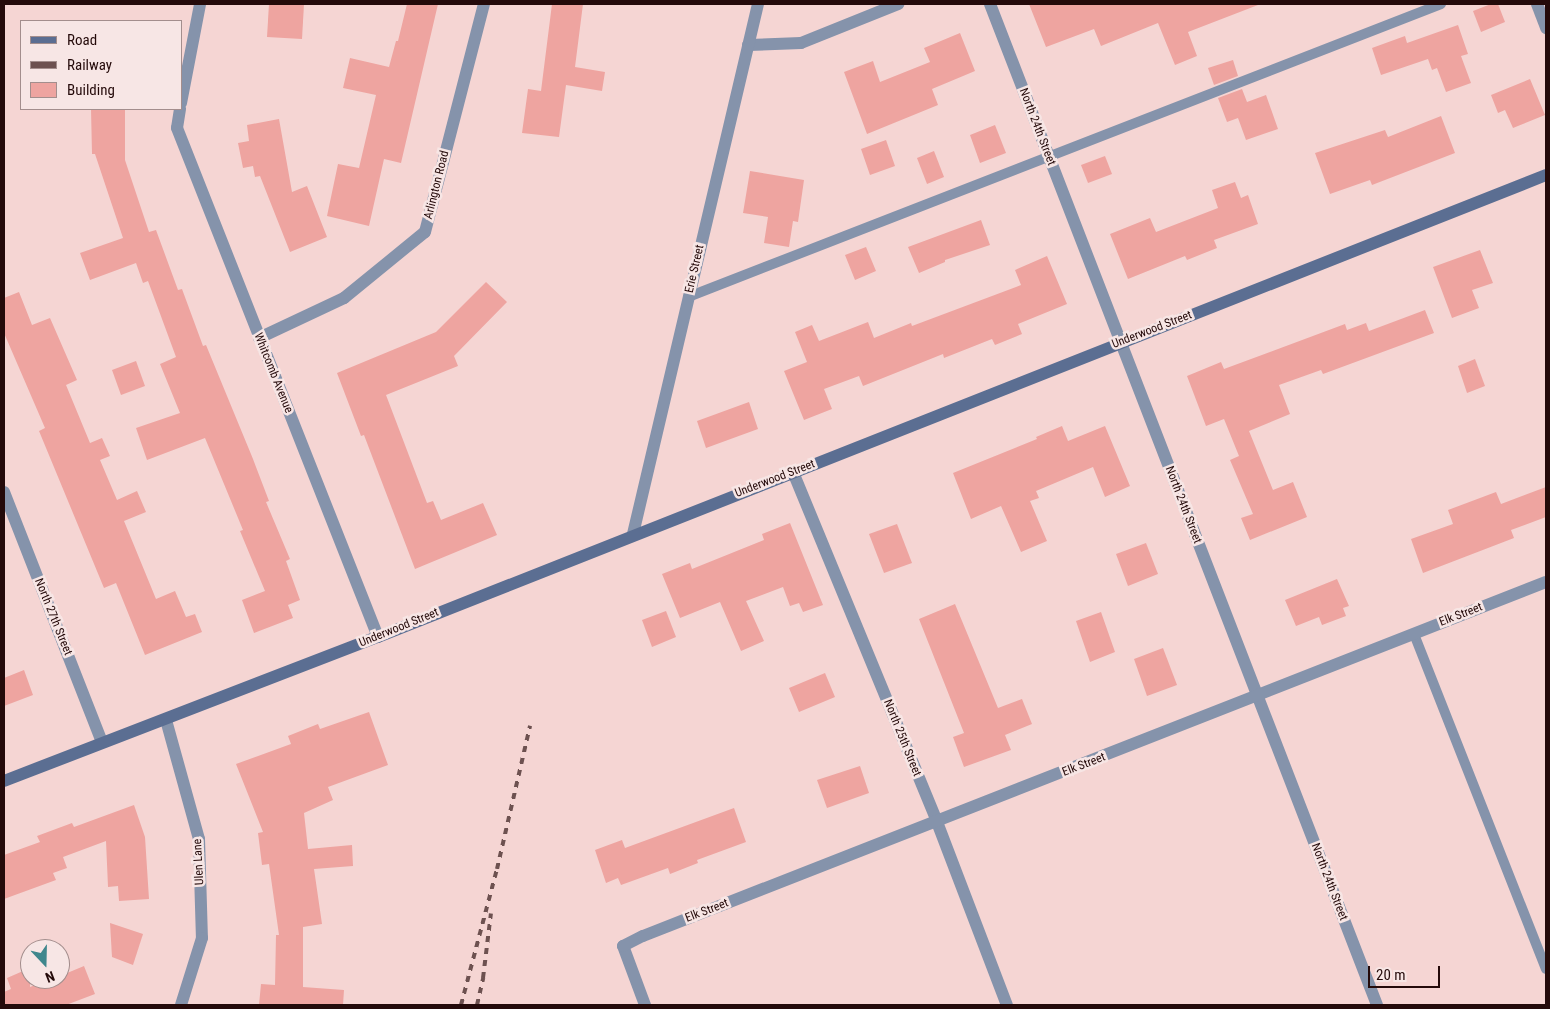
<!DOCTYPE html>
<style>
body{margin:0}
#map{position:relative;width:1550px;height:1009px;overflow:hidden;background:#f5d5d3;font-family:"Roboto Condensed",sans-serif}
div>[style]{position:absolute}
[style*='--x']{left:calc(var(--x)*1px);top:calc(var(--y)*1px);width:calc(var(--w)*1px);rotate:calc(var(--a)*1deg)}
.building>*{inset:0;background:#eea4a0}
.lane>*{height:10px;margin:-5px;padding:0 5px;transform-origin:5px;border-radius:5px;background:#8593ab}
.street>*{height:12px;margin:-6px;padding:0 6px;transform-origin:6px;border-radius:6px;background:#8593ab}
.secondary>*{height:12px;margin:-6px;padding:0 6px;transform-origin:6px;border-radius:6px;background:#5b6e92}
.rail>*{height:4px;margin-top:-2px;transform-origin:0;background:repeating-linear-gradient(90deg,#6d5150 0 6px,transparent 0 12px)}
span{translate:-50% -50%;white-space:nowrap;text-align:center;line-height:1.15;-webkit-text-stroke:5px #f7e6e5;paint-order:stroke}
.street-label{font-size:12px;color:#240a0a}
.frame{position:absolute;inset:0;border:5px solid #240a0a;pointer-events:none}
.legend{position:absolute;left:20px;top:20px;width:162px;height:90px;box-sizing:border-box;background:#f7e6e5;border:1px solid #a38e8d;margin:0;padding:6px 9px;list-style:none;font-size:15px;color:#240a0a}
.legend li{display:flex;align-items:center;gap:10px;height:25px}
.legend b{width:25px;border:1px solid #a38e8d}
.north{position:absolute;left:20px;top:939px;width:50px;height:50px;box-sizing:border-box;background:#f7e6e5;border:1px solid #a38e8d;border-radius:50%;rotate:159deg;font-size:14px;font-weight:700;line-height:20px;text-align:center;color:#240a0a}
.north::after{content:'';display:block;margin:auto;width:18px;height:22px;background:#3f878d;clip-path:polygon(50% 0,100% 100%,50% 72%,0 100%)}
.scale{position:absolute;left:1368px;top:966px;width:72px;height:22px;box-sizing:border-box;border:2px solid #240a0a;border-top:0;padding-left:6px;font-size:15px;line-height:18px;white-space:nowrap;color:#240a0a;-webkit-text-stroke:4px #f7e6e5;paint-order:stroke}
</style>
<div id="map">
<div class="building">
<i style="clip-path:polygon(269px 4px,304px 4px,302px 39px,267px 37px)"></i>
<i style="clip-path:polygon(407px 4px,438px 4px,401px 163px,384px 159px,369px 226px,327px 216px,338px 164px,359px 168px,376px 95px,343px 88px,350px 58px,389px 67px,396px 41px,398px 41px)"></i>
<i style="clip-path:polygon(552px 4px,583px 4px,575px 67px,605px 72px,602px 91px,566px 85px,559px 137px,522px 133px,528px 89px,541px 91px)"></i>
<i style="clip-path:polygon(1029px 4px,1258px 4px,1258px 5px,1188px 32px,1197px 56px,1175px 65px,1158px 23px,1101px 46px,1094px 29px,1046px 47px)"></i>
<i style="clip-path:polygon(1491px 4px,1498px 4px,1505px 22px,1481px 32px,1473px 11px)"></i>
<i style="clip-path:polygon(1458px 25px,1468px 54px,1461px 56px,1471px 83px,1446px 92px,1437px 68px,1432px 70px,1428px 59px,1381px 75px,1372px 48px,1405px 36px,1407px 43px)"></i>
<i style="clip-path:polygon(960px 33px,975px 71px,932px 89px,938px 105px,867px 134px,844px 72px,873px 61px,880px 82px,930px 62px,924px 48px)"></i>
<i style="clip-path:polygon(1233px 60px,1238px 76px,1214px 85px,1208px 68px)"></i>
<i style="clip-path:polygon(1530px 79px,1545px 115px,1513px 128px,1505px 110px,1498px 113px,1491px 95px)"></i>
<i style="clip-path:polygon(1242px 89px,1247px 102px,1266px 95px,1278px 129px,1246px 140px,1238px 118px,1227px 122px,1218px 98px)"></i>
<i style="clip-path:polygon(91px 109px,125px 109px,125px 160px,149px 232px,156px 230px,178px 290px,182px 289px,203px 346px,206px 345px,253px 459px,269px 501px,266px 502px,290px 559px,286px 561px,300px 600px,288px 605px,293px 618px,254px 633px,242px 600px,265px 591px,240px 531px,243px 530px,205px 438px,147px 460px,136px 428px,180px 413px,160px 364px,176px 357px,148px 281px,143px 283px,136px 263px,90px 280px,80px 253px,123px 238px,95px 154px,92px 154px)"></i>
<i style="clip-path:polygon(1441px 116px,1455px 153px,1372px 185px,1370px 180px,1330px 194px,1315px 153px,1385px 130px,1388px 137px)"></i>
<i style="clip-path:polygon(279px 119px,292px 192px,307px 186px,327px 237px,290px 252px,260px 176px,255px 177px,253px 166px,243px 168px,238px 143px,249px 141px,247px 125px)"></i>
<i style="clip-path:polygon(995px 125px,1006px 153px,980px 163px,970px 135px)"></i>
<i style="clip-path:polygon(886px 140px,895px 166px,870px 175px,861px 149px)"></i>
<i style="clip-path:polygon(934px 151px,944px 177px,927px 184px,917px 158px)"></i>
<i style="clip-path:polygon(1105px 156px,1112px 174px,1088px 183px,1081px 165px)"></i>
<i style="clip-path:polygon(750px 171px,804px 180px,798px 222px,793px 221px,789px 247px,764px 243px,768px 217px,743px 213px)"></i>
<i style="clip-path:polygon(1235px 182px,1241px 198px,1248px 195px,1258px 224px,1214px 240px,1217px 248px,1187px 260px,1185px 256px,1128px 279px,1110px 234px,1150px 218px,1156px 232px,1218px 208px,1212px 190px)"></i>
<i style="clip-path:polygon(981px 220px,990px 245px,945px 260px,945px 262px,919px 273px,908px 247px)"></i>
<i style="clip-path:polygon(866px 247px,876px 271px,855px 280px,845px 255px)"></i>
<i style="clip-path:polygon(1480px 250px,1493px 283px,1472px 290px,1479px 308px,1452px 318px,1433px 267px)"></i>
<i style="clip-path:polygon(1047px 256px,1067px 304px,1018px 324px,1022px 334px,995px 345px,992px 339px,944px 358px,943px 354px,863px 386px,859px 376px,824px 389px,832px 409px,804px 420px,784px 371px,807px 362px,795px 332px,812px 325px,819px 341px,868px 322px,874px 338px,911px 323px,912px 326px,1021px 285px,1015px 270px)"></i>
<i style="clip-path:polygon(486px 282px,507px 302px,454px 356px,458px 366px,386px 395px,427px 503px,433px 501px,441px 520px,483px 503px,497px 535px,415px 569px,364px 435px,361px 436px,337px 373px,436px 332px)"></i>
<i style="clip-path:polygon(19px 292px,32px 325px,50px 318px,77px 380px,66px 385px,90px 443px,102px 438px,110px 456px,100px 460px,117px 500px,137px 491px,146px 512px,124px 521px,156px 599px,175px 591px,186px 617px,195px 614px,202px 632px,145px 655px,116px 583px,104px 588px,39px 431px,45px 428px,4px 333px,4px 298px)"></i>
<i style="clip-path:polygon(1425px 310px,1434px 333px,1323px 374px,1321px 370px,1279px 385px,1290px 414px,1249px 431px,1273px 490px,1293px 482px,1307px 517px,1250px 540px,1241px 518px,1253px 514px,1230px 460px,1239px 456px,1224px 419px,1206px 426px,1187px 376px,1221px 362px,1224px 369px,1345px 324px,1347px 330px,1366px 323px,1369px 331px)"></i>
<i style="clip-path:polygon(1475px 359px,1485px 386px,1467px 393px,1458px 366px)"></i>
<i style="clip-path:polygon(136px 361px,145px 386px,121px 395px,112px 370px)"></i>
<i style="clip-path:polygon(749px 402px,758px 429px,706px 448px,697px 421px)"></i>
<i style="clip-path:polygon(1062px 426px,1068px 441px,1105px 426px,1130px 486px,1105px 497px,1093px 467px,1036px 491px,1039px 498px,1030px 501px,1047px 541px,1021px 552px,1001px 506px,971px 519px,953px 473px,1037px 439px,1036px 437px)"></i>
<i style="clip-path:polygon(1546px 487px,1546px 517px,1511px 530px,1514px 538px,1423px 573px,1411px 539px,1453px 524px,1448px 510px,1496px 492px,1501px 504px)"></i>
<i style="clip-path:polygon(790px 523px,823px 605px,803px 612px,799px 603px,790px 606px,783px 587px,746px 601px,764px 641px,741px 651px,720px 602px,680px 618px,662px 574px,690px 563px,692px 569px,764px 540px,762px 534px)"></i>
<i style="clip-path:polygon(897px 524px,912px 563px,884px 573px,869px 534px)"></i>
<i style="clip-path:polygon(1146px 543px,1158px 574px,1128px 586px,1116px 554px)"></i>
<i style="clip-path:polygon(1337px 579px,1349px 606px,1343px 608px,1346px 616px,1322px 625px,1319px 617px,1296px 626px,1285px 600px)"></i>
<i style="clip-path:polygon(955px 604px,998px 708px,1022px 699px,1032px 724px,1005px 735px,1011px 750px,964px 767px,953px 737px,964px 733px,919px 619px)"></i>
<i style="clip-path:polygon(666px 611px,676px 637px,652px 647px,642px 620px)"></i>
<i style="clip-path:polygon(1101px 612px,1115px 652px,1090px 662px,1076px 621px)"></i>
<i style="clip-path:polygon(1163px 648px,1177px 685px,1147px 696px,1134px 659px)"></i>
<i style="clip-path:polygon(24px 670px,33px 695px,4px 706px,4px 678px)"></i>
<i style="clip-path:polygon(825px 673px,835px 697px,799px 712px,789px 688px)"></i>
<i style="clip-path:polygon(369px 712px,388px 765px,328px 787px,333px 800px,304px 813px,308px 849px,352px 845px,353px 866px,314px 869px,322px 924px,303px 927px,303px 987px,344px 990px,343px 1005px,259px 1005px,261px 984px,275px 985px,276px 935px,279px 935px,269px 864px,262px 865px,258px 833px,263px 832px,236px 764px,291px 744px,288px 736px,318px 724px,320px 729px)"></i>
<i style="clip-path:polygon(860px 766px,869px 793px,827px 808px,817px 780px)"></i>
<i style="clip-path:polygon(134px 805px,145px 837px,149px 899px,119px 901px,118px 886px,108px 887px,106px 841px,63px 857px,67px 868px,53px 873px,56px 880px,4px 899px,4px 855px,40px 842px,37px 836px,72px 823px,74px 827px)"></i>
<i style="clip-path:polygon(734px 808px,746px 842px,697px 860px,698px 863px,670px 874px,668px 868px,621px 885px,618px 878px,606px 883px,595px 850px,622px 840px,625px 848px)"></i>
<i style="clip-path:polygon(110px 923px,143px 934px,133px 965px,112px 957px)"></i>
<i style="clip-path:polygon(84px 966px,95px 994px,66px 1005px,4px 1005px,4px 992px,11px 989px,7px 978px,30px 968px,30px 987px,51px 979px,60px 979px,60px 976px)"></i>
</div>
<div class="lane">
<i style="--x:688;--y:297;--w:808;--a:-21.26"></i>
<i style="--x:1414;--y:634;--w:360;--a:68.5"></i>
</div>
<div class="street">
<i style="--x:990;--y:4;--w:1073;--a:68.86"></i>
<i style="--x:1537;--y:4;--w:26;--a:69"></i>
<i style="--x:748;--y:45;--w:53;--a:-2.2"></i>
<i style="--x:801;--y:43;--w:105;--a:-21.9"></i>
<i style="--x:181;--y:103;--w:101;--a:-79.1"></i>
<i style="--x:180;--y:109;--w:19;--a:99"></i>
<i style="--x:177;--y:128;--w:547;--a:68.45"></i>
<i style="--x:259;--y:338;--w:94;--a:-25.2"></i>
<i style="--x:344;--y:298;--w:104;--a:-39.2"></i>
<i style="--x:425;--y:232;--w:236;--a:-75.5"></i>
<i style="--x:793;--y:472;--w:378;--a:67.6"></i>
<i style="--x:937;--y:822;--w:196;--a:69.1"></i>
<i style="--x:4;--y:492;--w:269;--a:68.6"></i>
<i style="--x:633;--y:534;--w:545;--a:-76.73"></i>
<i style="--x:166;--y:720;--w:123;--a:74.5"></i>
<i style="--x:199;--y:839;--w:99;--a:88.3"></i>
<i style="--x:202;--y:938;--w:70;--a:107.4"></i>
<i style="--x:645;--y:1005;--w:63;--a:-110.4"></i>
<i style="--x:623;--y:946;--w:22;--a:-27"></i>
<i style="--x:643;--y:936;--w:970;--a:-21.41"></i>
</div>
<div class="secondary">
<i style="--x:4;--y:781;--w:401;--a:-21.1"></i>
<i style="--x:378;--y:637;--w:1256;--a:-21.58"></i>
</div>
<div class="rail">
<i style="--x:461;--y:1005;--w:141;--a:-75.2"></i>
<i style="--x:497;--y:869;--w:147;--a:-77"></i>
<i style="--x:477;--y:1005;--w:28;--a:-77"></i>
<i style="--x:483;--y:978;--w:65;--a:-83"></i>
</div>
<div class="street-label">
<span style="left:1037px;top:127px;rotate:69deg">North 24th Street</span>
<span style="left:437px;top:185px;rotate:-76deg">Arlington Road</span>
<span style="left:695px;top:269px;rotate:-77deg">Erie Street</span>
<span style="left:1152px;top:330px;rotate:-21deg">Underwood Street</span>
<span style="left:273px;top:373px;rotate:68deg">Whitcomb Avenue</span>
<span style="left:775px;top:479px;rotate:-21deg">Underwood Street</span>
<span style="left:1183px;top:505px;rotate:69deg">North 24th Street</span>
<span style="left:1461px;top:615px;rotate:-21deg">Elk Street</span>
<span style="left:53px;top:617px;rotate:68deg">North 27th Street</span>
<span style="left:399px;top:628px;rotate:-22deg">Underwood Street</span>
<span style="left:902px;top:738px;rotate:68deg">North 25th Street</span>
<span style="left:1084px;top:765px;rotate:-21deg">Elk Street</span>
<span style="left:199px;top:862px;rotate:-93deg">Ulen Lane</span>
<span style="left:1329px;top:882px;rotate:69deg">North 24th Street</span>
<span style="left:707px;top:911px;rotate:-21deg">Elk Street</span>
</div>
<div class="frame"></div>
<ul class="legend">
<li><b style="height:6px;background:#5b6e92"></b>Road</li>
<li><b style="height:6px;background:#6d5150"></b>Railway</li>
<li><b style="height:14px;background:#eea4a0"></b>Building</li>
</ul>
<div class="north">N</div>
<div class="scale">20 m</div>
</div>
